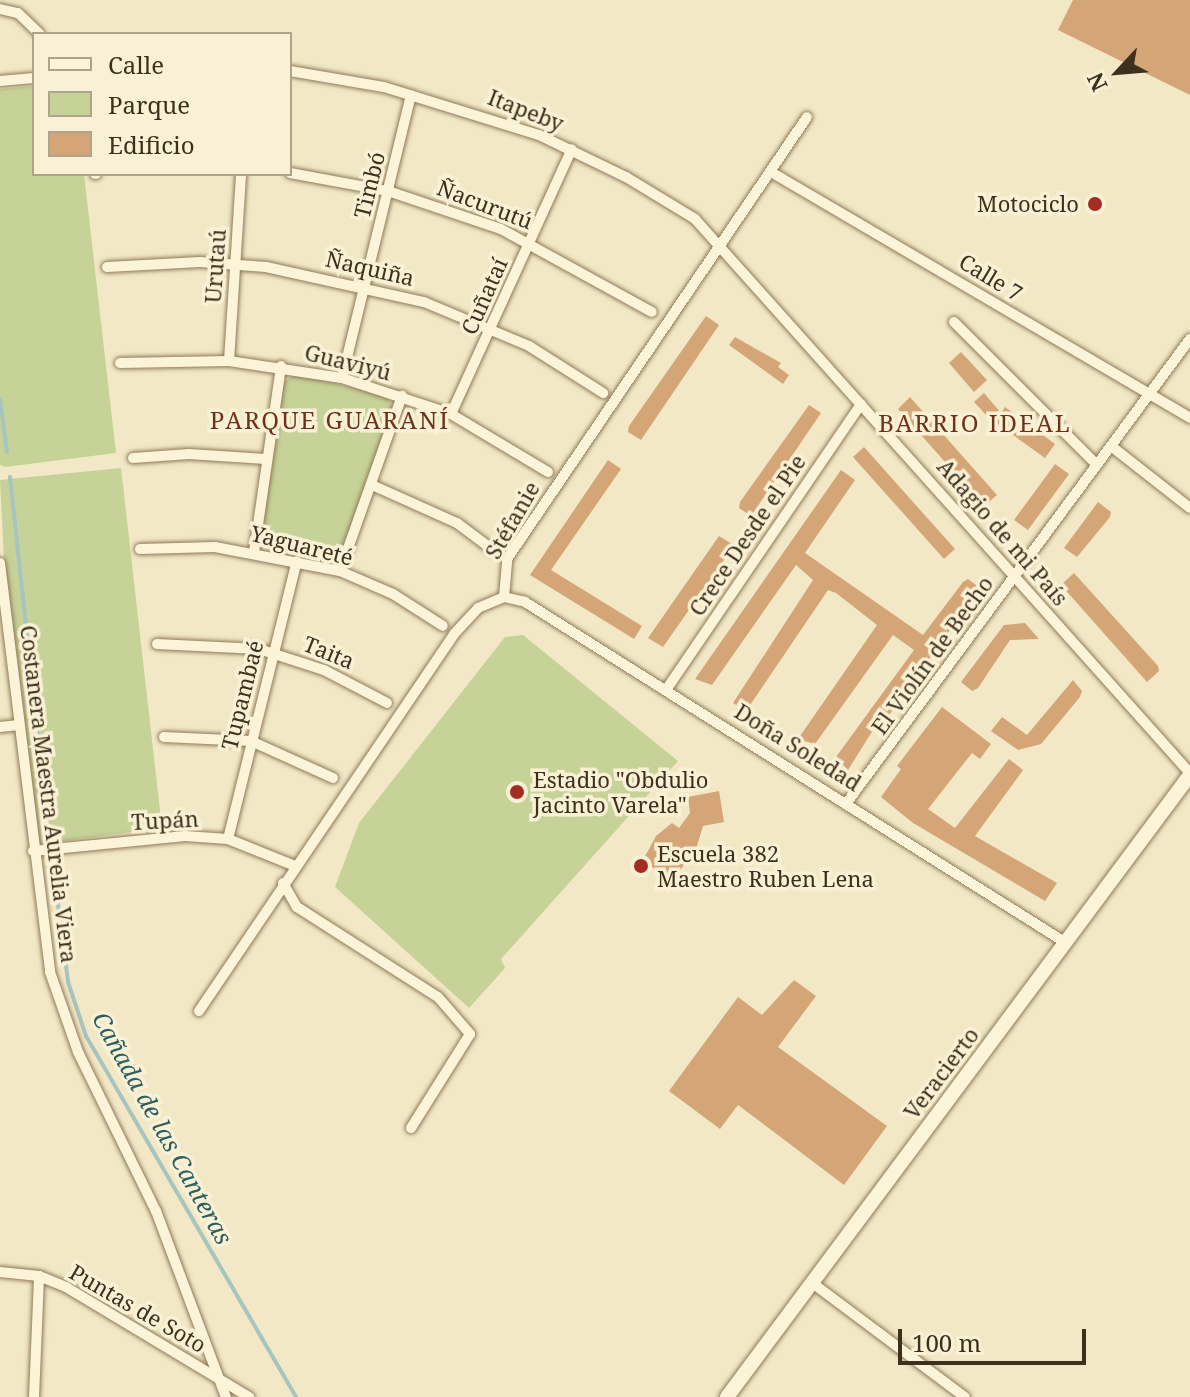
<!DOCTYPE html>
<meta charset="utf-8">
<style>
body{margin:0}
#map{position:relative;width:1190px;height:1397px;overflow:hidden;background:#f2e8c5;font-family:"Noto Serif",serif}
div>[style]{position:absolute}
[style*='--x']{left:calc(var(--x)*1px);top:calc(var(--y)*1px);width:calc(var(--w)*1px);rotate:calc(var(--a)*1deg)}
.green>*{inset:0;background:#c6d297}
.stream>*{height:4px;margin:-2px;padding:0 2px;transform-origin:2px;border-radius:2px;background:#a7c5bf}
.building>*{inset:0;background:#d4a577}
.roads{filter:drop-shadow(0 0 2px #8f7a59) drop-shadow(0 0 2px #8f7a59)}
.street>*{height:10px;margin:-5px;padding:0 5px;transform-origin:5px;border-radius:5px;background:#fcf4d9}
.secondary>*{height:14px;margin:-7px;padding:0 7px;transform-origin:7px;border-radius:7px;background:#fcf4d9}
.dots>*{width:22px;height:22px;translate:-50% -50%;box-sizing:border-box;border:4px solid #f9f1d5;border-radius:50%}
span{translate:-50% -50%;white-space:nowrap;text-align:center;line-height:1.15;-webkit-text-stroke:7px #f9f1d5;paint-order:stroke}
.street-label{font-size:22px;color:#3e301e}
.poi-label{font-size:22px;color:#3e301e}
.right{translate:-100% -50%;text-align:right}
.left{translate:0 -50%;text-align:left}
.neighbourhood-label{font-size:24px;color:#6f3219;letter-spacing:2px}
.water-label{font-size:24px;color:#2c5e5f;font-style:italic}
.legend{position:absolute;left:32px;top:32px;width:260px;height:144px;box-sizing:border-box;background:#f9f1d5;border:2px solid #aea48c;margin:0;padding:10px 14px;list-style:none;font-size:24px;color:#3e301e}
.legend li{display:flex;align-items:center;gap:16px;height:40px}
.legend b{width:40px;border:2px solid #aea48c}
.north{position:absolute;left:1078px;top:32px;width:80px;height:80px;-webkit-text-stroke:6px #f9f1d5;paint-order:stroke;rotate:244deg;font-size:22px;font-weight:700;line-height:32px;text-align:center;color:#3e301e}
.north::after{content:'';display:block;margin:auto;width:28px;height:36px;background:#3e301e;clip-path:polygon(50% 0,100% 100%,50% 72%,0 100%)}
.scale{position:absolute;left:898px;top:1329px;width:188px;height:36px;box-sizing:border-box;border:4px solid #3e301e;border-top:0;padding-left:10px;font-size:24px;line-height:28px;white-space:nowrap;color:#3e301e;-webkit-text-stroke:6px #f9f1d5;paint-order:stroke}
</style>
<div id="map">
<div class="green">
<i style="clip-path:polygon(34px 86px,34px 174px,84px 174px,116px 453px,5px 467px,0 465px,0 89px)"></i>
<i style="clip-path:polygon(298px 374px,386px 396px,394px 409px,339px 558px,332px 564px,268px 550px,259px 542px,284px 381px)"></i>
<i style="clip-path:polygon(121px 468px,162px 828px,41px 844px,35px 840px,5px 579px,0 480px)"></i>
<i style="clip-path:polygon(523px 635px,678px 761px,501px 959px,505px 968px,469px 1008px,335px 887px,359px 823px,505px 637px)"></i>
</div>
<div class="stream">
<i style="--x:0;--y:399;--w:53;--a:82.5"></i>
<i style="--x:10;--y:477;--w:357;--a:83.9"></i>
<i style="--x:52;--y:858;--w:125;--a:82.6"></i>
<i style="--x:68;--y:982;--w:57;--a:71.6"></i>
<i style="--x:86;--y:1036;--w:418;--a:59.8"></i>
</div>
<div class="building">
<i style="clip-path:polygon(1073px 0,1190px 0,1190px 95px,1058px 30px)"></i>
<i style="clip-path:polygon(706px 316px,719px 325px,641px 440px,628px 432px,629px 426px)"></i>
<i style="clip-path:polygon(735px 337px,781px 363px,778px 367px,789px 375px,783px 384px,729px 345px)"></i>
<i style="clip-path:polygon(961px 352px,987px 380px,974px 392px,949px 363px)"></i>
<i style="clip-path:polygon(984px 393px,1001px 413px,1005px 407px,1055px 444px,1045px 458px,988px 417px,974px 402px)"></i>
<i style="clip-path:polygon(910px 397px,997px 495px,984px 506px,898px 409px)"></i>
<i style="clip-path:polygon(809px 405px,821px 413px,751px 516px,739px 508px,740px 502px)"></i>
<i style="clip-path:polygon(864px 447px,955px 549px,944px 559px,853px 457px)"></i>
<i style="clip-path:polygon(608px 460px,621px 469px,551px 570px,642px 626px,634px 639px,530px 575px)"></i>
<i style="clip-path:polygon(1055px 464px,1069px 474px,1028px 530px,1014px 520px)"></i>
<i style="clip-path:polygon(841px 470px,855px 480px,805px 553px,923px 635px,963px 582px,968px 579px,980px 588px,887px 718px,883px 714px,848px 770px,836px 757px,914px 650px,893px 635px,815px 744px,798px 739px,877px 625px,836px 593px,828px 590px,746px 711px,733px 703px,813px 580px,796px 565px,712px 685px,695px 679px)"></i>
<i style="clip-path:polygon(1098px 502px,1111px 512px,1110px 517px,1077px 557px,1064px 548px)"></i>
<i style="clip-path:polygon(719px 536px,732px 544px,731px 550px,663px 647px,648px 638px)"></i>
<i style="clip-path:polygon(1074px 573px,1158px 666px,1159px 671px,1147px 682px,1061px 585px)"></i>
<i style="clip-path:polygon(1025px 623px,1039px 639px,1010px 640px,978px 688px,972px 691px,961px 682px,1004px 625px)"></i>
<i style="clip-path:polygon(1073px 680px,1082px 691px,1080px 697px,1041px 744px,1018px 750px,991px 731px,1002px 717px,1027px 735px)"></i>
<i style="clip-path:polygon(942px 707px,991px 744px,980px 759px,972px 753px,928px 809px,955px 828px,1009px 759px,1023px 770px,975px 836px,1057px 883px,1045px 901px,913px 823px,881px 797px,901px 769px,897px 766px)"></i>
<i style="clip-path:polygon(719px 791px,724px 822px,703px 826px,696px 849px,671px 882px,643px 860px,656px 836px,672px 823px,679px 828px,690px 813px,688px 797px)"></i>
<i style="clip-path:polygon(794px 980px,816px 996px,778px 1047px,887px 1126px,844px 1185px,738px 1105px,720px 1129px,669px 1091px,738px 997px,762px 1015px)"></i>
</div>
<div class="roads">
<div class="street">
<i style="--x:0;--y:9;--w:18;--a:13"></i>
<i style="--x:18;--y:13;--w:30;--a:44"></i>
<i style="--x:290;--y:71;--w:95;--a:9.7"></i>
<i style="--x:384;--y:87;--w:162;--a:17.2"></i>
<i style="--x:539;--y:135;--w:97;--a:25.8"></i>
<i style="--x:626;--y:177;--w:81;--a:31.3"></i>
<i style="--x:695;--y:219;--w:743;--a:48.22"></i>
<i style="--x:0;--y:81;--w:34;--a:-5"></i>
<i style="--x:771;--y:172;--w:486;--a:30.4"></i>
<i style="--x:290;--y:173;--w:100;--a:10.4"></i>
<i style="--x:388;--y:191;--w:119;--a:18.6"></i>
<i style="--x:501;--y:229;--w:172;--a:28.8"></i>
<i style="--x:95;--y:174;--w:1;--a:0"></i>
<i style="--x:107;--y:267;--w:93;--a:-3.1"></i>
<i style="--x:200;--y:262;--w:66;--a:4.3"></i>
<i style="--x:266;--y:267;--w:162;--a:12.5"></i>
<i style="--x:424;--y:302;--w:114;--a:22.7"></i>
<i style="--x:529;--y:346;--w:88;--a:32.4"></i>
<i style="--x:954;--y:322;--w:202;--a:45"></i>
<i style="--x:229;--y:361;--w:187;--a:-86.3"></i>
<i style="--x:120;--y:363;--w:109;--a:-1.1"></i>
<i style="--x:229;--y:361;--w:114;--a:8.6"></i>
<i style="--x:342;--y:378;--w:115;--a:18.3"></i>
<i style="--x:451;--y:414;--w:113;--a:30.9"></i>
<i style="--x:342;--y:378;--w:291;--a:-76.3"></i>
<i style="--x:451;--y:414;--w:291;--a:-65.5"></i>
<i style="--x:1111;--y:446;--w:100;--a:38.1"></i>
<i style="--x:133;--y:458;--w:56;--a:-4.1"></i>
<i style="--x:189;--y:454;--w:77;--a:3.7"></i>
<i style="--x:372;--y:485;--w:93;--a:24.1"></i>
<i style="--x:457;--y:523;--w:45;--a:36.9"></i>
<i style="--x:140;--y:549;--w:75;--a:-1.5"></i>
<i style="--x:215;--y:547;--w:127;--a:10.9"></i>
<i style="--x:340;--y:571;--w:58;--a:23.5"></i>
<i style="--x:393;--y:594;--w:59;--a:32.6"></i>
<i style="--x:254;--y:552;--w:188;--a:-81.7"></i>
<i style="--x:0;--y:563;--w:412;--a:83"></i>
<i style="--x:50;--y:972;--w:85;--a:70.7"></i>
<i style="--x:78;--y:1052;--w:177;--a:63.9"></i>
<i style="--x:156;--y:1211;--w:199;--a:69.4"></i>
<i style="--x:340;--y:571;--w:186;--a:-70.5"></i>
<i style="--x:504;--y:597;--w:38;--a:-85"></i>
<i style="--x:507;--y:559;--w:534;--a:-55.83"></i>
<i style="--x:157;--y:644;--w:102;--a:2.8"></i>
<i style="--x:259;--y:649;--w:68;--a:17.9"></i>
<i style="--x:324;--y:670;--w:71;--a:27.6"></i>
<i style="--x:666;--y:690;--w:346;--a:-55.7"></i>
<i style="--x:0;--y:727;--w:19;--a:-6"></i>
<i style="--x:164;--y:737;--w:87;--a:2.6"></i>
<i style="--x:251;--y:741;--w:90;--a:24.3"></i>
<i style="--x:848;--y:801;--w:575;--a:-53.49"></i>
<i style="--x:228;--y:839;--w:286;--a:-76.1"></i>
<i style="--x:33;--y:851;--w:153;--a:-5.6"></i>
<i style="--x:185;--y:836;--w:43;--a:4"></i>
<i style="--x:228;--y:839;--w:72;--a:21.9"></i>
<i style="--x:283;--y:883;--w:28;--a:60"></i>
<i style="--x:297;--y:907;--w:167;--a:32.6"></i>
<i style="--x:438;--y:997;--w:49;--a:49.1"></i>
<i style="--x:470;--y:1034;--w:111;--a:122.1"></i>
<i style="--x:199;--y:1011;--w:455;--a:-55.9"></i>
<i style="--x:454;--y:634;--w:35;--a:-47"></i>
<i style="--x:478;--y:608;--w:28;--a:-23"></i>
<i style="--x:504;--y:597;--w:22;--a:13"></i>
<i style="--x:525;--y:602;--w:640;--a:32.22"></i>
<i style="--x:0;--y:1272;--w:39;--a:6"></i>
<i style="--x:39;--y:1276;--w:29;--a:22"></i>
<i style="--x:66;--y:1287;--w:214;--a:31"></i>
<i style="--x:811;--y:1282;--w:192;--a:36.8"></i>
<i style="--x:34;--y:1397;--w:121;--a:-87.6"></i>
</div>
<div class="secondary">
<i style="--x:727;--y:1397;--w:775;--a:-53.34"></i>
</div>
</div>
<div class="dots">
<i style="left:1095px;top:204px;background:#a42c23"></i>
<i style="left:517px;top:792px;background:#a42c23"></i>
<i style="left:641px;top:866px;background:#a42c23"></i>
</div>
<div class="street-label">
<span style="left:526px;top:110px;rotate:21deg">Itapeby</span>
<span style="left:369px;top:185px;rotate:-76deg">Timbó</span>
<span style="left:485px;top:204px;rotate:21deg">Ñacurutú</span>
<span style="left:215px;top:266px;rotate:-86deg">Urutaú</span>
<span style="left:370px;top:268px;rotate:13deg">Ñaquiña</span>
<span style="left:991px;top:277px;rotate:31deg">Calle 7</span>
<span style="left:484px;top:296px;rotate:-66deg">Cuñataí</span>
<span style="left:348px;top:362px;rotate:14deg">Guaviyú</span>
<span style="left:512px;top:520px;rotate:-60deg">Stéfanie</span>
<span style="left:1003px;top:532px;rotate:49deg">Adagio de mi País</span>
<span style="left:747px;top:535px;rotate:-56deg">Crece Desde el Pie</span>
<span style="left:302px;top:545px;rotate:14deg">Yaguareté</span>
<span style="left:329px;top:652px;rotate:22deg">Taita</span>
<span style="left:932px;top:655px;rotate:-54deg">El Violín de Becho</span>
<span style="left:242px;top:695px;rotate:-76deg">Tupambaé</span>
<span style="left:798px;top:747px;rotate:32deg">Doña Soledad</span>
<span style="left:49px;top:794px;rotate:83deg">Costanera Maestra Aurelia Viera</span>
<span style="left:165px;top:820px;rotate:-3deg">Tupán</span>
<span style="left:941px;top:1073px;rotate:-53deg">Veracierto</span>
<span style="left:138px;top:1308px;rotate:30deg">Puntas de Soto</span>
</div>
<div class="poi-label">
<span class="right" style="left:1079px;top:204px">Motociclo</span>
<span class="left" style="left:533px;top:792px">Estadio "Obdulio<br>Jacinto Varela"</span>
<span class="left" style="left:657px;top:866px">Escuela 382<br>Maestro Ruben Lena</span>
</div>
<div class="neighbourhood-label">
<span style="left:330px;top:420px">PARQUE GUARANÍ</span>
<span style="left:975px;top:423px">BARRIO IDEAL</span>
</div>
<div class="water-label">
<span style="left:163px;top:1128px;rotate:61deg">Cañada de las Canteras</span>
</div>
<ul class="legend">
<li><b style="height:10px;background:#fcf4d9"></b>Calle</li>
<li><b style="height:22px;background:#c6d297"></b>Parque</li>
<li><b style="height:22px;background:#d4a577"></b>Edificio</li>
</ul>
<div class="north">N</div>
<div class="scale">100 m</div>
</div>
